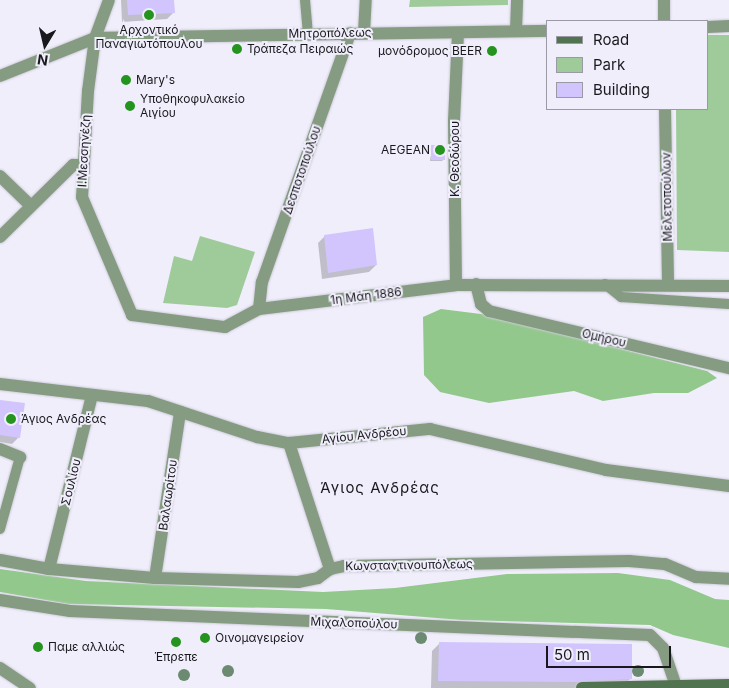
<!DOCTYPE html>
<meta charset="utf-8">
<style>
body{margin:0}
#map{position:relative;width:729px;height:688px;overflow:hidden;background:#f1eefc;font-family:Inter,sans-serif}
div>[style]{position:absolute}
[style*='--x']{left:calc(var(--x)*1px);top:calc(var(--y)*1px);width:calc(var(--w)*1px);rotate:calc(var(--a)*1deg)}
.green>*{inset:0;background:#9fcb9b}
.forest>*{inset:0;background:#93c88d}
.shadow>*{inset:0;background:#0003}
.building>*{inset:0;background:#d2c5fe}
.roads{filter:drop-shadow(0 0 1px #ceccd8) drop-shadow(0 0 1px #ceccd8)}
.service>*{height:10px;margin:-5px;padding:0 5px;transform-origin:5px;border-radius:5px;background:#859c83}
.minor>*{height:12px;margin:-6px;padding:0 6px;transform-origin:6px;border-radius:6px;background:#859c83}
.tertiary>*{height:12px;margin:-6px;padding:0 6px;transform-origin:6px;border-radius:6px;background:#859c83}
.secondary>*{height:12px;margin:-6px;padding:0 6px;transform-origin:6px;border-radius:6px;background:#52734f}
.trees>*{width:12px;height:12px;margin:-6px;border-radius:50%;background:#6c8a71}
.dots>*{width:14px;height:14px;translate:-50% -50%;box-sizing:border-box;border:2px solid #f1eefc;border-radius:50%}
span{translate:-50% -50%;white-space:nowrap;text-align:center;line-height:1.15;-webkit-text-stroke:4px #f1eefc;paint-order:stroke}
.poi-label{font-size:12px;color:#19191d}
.left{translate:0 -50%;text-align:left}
.right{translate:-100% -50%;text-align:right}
.street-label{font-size:12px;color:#19191d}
.quarter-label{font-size:15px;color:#19191d;letter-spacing:1px}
.legend{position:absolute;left:546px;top:20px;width:162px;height:90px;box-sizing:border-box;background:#f1eefc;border:1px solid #9b99a3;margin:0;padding:6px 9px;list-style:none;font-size:15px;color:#19191d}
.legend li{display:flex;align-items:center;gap:10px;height:25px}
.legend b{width:25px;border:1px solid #9b99a3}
.north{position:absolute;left:20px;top:20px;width:50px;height:50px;-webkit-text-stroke:4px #f1eefc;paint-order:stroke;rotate:189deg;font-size:14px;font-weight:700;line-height:20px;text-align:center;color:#19191d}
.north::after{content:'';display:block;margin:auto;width:18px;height:22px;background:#19191d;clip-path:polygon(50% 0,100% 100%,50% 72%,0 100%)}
.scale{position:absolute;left:546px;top:646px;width:125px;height:22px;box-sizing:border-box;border:2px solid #19191d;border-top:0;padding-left:6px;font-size:15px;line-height:18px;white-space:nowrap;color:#19191d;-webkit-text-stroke:4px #f1eefc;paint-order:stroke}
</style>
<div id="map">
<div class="green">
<i style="clip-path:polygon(410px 0,508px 0,508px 5px,409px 7px)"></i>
<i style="clip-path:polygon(708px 35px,729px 35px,729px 252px,677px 250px,676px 109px,708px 109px)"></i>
<i style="clip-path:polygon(200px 236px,255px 252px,237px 305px,227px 308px,163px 303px,174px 256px,192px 261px)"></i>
</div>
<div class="forest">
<i style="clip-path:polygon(441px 309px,489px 315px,707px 371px,717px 378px,688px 393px,654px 393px,603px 401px,574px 391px,489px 403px,440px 392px,424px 375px,423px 317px)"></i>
<i style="clip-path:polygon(0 569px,86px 581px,323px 592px,395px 588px,507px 574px,618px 573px,670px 580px,715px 599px,729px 600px,729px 648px,673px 635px,650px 625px,461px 620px,326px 609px,68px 604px,0 592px)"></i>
</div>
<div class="shadow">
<i style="clip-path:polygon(121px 0,173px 0,173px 13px,167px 19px,122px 22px)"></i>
<i style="clip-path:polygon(432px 146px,444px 159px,442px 161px,430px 161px)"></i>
<i style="clip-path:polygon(325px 236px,376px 265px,369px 272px,322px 279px,318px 243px)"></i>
<i style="clip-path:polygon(0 401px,19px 437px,12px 444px,0 442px)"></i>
<i style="clip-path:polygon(440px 643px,631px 678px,623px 686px,595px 688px,431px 688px,432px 651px)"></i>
</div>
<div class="building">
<i style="clip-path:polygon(127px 0,174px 0,175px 13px,128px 15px)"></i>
<i style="clip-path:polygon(431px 145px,445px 145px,445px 160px,431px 160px)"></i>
<i style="clip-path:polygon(373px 228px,377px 265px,328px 273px,324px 235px)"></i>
<i style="clip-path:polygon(0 400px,25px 403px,20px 438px,0 435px)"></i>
<i style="clip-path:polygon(439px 642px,632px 644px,632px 679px,576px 682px,438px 681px)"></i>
</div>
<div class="roads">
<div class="service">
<i style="--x:305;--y:0;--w:33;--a:85"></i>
<i style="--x:605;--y:284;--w:21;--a:39"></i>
<i style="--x:621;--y:297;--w:108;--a:3.7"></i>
<i style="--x:0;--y:529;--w:75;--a:-74.5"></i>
</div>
<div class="minor">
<i style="--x:664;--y:0;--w:21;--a:90"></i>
<i style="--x:516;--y:31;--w:31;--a:-88"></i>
<i style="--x:364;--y:33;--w:33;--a:-87"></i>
<i style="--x:95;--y:38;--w:53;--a:97.5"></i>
<i style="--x:88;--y:91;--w:106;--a:93.2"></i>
<i style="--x:82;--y:197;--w:128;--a:67"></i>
<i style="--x:132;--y:315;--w:94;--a:7.4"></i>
<i style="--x:225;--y:327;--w:38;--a:-28"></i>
<i style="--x:259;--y:309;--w:198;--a:-6.9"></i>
<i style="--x:456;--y:285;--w:273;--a:0.2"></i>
<i style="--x:665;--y:109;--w:175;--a:89"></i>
<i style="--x:0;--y:176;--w:43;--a:44.1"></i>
<i style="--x:0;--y:237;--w:103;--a:-44.6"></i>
<i style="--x:73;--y:165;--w:11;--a:0"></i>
<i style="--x:476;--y:284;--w:21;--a:76"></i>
<i style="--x:481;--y:304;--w:11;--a:41"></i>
<i style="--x:489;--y:311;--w:247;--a:13.4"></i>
<i style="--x:456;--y:285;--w:164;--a:-90.7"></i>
<i style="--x:454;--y:121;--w:88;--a:-87.4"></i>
<i style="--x:259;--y:309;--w:27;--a:-84"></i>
<i style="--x:262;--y:282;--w:264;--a:-70.5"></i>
<i style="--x:0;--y:384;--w:149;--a:6.6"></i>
<i style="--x:148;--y:401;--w:115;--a:18.3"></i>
<i style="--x:257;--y:437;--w:33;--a:11"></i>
<i style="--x:289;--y:443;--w:142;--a:-5.7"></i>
<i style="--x:430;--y:429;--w:181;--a:13.1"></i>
<i style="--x:606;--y:470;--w:124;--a:7.4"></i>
<i style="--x:289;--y:443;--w:133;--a:72"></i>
<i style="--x:0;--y:449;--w:22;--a:22"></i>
<i style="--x:0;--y:560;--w:50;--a:10.4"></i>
<i style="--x:49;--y:569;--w:106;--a:4.9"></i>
<i style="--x:155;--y:578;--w:143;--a:1.6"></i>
<i style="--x:298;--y:582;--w:20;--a:-11"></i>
<i style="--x:318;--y:578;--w:15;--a:-37"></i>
<i style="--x:330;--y:569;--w:14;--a:-12"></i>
<i style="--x:344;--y:566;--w:285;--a:-1"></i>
<i style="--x:629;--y:561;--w:36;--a:5"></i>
<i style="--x:665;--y:564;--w:34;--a:23"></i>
<i style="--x:696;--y:577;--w:33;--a:3"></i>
<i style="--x:49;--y:569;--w:179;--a:-76.1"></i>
<i style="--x:155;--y:578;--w:168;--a:-81.4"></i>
<i style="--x:0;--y:668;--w:36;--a:34"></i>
</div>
<div class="tertiary">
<i style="--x:708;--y:27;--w:21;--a:-3"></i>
<i style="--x:95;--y:38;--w:40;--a:-69.8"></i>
<i style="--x:0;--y:76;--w:102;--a:-21.8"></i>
<i style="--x:95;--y:38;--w:453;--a:-0.9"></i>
<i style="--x:0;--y:600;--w:71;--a:8.9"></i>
<i style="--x:70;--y:611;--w:580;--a:2.37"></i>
<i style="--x:650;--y:635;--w:18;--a:45"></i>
<i style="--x:663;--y:648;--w:40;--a:71.1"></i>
</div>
<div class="secondary">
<i style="--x:582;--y:688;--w:147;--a:-1.2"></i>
</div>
</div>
<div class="trees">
<i style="left:421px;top:638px"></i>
<i style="left:228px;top:671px"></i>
<i style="left:638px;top:671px"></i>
<i style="left:184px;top:675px"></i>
</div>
<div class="dots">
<i style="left:149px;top:15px;background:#25941e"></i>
<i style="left:237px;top:49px;background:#25941e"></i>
<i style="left:492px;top:51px;background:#25941e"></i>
<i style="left:126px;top:80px;background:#25941e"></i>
<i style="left:130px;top:106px;background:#25941e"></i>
<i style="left:440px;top:150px;background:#25941e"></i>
<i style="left:11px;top:419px;background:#25941e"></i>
<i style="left:205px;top:638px;background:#25941e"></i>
<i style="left:176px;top:642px;background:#25941e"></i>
<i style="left:38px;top:647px;background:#25941e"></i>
</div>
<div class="poi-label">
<span style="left:149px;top:37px">Αρχοντικό<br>Παναγιωτόπουλου</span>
<span class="left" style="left:247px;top:49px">Τράπεζα Πειραιώς</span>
<span class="right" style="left:482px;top:51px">μονόδρομος BEER</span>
<span class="left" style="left:136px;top:80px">Mary's</span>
<span class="left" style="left:140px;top:106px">Υποθηκοφυλακείο<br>Αιγίου</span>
<span class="right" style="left:430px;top:150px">AEGEAN</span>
<span class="left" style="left:21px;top:419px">Άγιος Ανδρέας</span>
<span class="left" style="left:215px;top:638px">Οινομαγειρείον</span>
<span class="left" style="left:48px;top:647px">Παμε αλλιώς</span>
<span style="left:176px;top:657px">Έπρεπε</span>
</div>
<div class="street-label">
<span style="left:330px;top:33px;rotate:-1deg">Μητροπόλεως</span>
<span style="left:84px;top:151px;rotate:-87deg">Ι.Μεσσηνέζη</span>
<span style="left:455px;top:159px;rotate:-90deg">Κ. Θεοδώρου</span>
<span style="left:302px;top:170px;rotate:-71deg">Δεσποτοπούλου</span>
<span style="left:667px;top:197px;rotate:-91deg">Μελετοπούλων</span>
<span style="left:366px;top:296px;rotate:-7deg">1η Μάη 1886</span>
<span style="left:604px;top:338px;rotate:13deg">Ομήρου</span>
<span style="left:364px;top:435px;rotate:-6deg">Αγίου Ανδρέου</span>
<span style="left:71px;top:482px;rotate:-76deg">Σουλίου</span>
<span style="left:168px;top:495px;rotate:-82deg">Βαλαωρίτου</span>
<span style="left:409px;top:565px;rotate:-1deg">Κωνσταντινουπόλεως</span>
<span style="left:354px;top:623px;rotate:2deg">Μιχαλοπούλου</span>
</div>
<div class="quarter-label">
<span style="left:380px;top:488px">Άγιος Ανδρέας</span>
</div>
<ul class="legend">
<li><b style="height:6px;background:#52734f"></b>Road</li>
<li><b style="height:14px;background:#9fcb9b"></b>Park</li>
<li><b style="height:14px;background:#d2c5fe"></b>Building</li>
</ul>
<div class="north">N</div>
<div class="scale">50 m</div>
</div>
